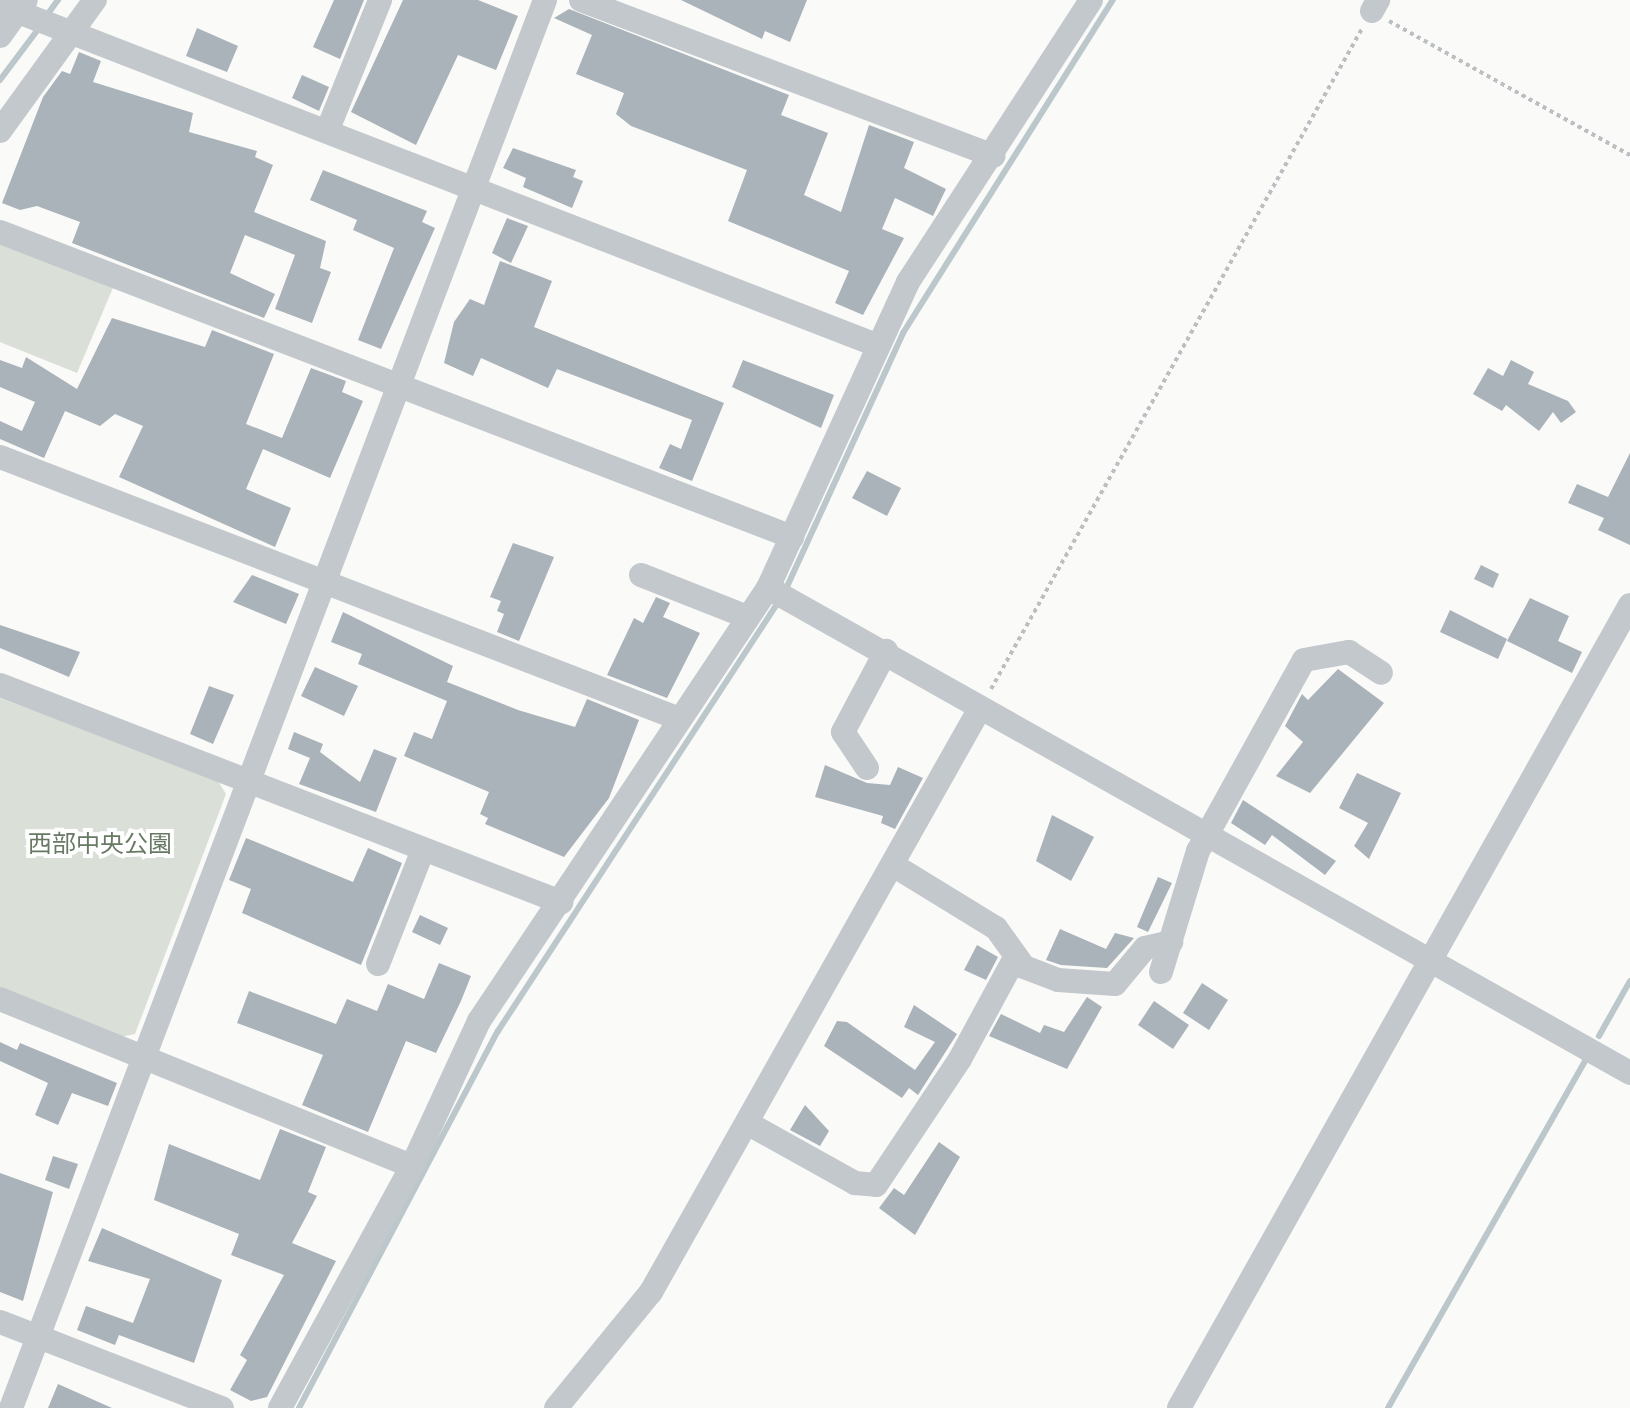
<!DOCTYPE html>
<meta charset="utf-8">
<style>
body{margin:0}
#map{position:relative;width:1630px;height:1408px;overflow:hidden;background:#fafaf8;font-family:Ubuntu,"Noto Sans JP",sans-serif}
div>[style]{position:absolute}
[style*='--x']{left:calc(var(--x)*1px);top:calc(var(--y)*1px);width:calc(var(--w)*1px);rotate:calc(var(--a)*1deg)}
.green>*{inset:0;background:#dadfd7}
.stream>*{height:6px;margin:-3px;padding:0 3px;transform-origin:3px;border-radius:3px;background:#bbc7cb}
.building>*{inset:0;background:#aab3b9}
.path>*{height:4px;margin-top:-2px;transform-origin:0;background:repeating-linear-gradient(90deg,#bbbfc2 0 4px,transparent 0 8px)}
.minor>*{height:24px;margin:-12px;padding:0 12px;transform-origin:12px;border-radius:12px;background:#c3c8cc}
span{translate:-50% -50%;white-space:nowrap;text-align:center;line-height:1.15;-webkit-text-stroke:8px #fff;paint-order:stroke}
.park-label{font-size:24px;color:#687a64}
</style>
<div id="map">
<div class="green">
<i style="clip-path:polygon(0 239px,115px 283px,77px 373px,0 342px)"></i>
<i style="clip-path:polygon(0 698px,218px 781px,226px 794px,135px 1034px,120px 1037px,0 991px)"></i>
</div>
<div class="stream">
<i style="--x:47;--y:15;--w:19;--a:-54"></i>
<i style="--x:0;--y:80;--w:65;--a:-53.1"></i>
<i style="--x:785;--y:591;--w:284;--a:-65.4"></i>
<i style="--x:903;--y:333;--w:394;--a:-57.8"></i>
<i style="--x:1599;--y:1036;--w:63;--a:-60.6"></i>
<i style="--x:299;--y:1408;--w:426;--a:-62.2"></i>
<i style="--x:498;--y:1031;--w:514;--a:-56.84"></i>
<i style="--x:1388;--y:1408;--w:403;--a:-60.4"></i>
</div>
<div class="building">
<i style="clip-path:polygon(334px 0,364px 0,340px 59px,313px 47px)"></i>
<i style="clip-path:polygon(403px 0,478px 0,518px 16px,496px 70px,458px 55px,416px 145px,351px 112px)"></i>
<i style="clip-path:polygon(681px 0,807px 0,790px 42px,765px 31px,762px 39px)"></i>
<i style="clip-path:polygon(569px 9px,789px 95px,781px 115px,828px 133px,804px 195px,841px 212px,869px 125px,914px 142px,904px 168px,946px 189px,933px 216px,895px 198px,882px 229px,904px 238px,863px 315px,835px 303px,849px 271px,728px 221px,747px 170px,631px 126px,616px 114px,624px 93px,576px 74px,592px 35px,554px 18px)"></i>
<i style="clip-path:polygon(197px 28px,238px 46px,227px 72px,186px 56px)"></i>
<i style="clip-path:polygon(79px 52px,101px 61px,93px 82px,193px 113px,189px 132px,257px 151px,255px 157px,273px 165px,254px 212px,326px 241px,320px 268px,331px 272px,312px 323px,275px 309px,295px 255px,245px 235px,230px 273px,275px 294px,264px 318px,72px 243px,80px 222px,37px 206px,20px 210px,2px 203px,43px 97px,62px 71px,70px 74px)"></i>
<i style="clip-path:polygon(302px 75px,329px 87px,319px 111px,292px 98px)"></i>
<i style="clip-path:polygon(513px 148px,576px 170px,573px 177px,583px 181px,572px 208px,523px 187px,526px 178px,503px 168px)"></i>
<i style="clip-path:polygon(323px 170px,427px 211px,422px 222px,435px 228px,381px 349px,358px 340px,394px 248px,353px 230px,357px 220px,310px 200px)"></i>
<i style="clip-path:polygon(507px 218px,528px 226px,511px 263px,492px 253px)"></i>
<i style="clip-path:polygon(500px 261px,552px 281px,534px 327px,724px 403px,692px 481px,659px 468px,670px 444px,681px 449px,692px 420px,557px 369px,548px 388px,481px 358px,473px 376px,444px 363px,454px 322px,470px 299px,484px 305px)"></i>
<i style="clip-path:polygon(112px 318px,205px 347px,212px 330px,274px 354px,246px 424px,282px 438px,311px 368px,346px 381px,342px 392px,363px 401px,330px 478px,263px 449px,246px 489px,291px 508px,275px 547px,119px 477px,143px 426px,115px 414px,100px 426px,65px 411px,44px 458px,0 439px,0 421px,22px 431px,35px 402px,0 387px,0 360px,22px 368px,26px 357px,77px 389px)"></i>
<i style="clip-path:polygon(743px 360px,834px 395px,821px 428px,732px 387px)"></i>
<i style="clip-path:polygon(1511px 360px,1534px 372px,1528px 384px,1568px 401px,1576px 412px,1561px 423px,1553px 412px,1539px 431px,1506px 405px,1502px 411px,1473px 394px,1488px 368px,1503px 376px)"></i>
<i style="clip-path:polygon(1630px 453px,1630px 545px,1598px 530px,1604px 518px,1568px 503px,1577px 484px,1608px 497px)"></i>
<i style="clip-path:polygon(867px 471px,901px 488px,887px 516px,852px 498px)"></i>
<i style="clip-path:polygon(513px 543px,554px 557px,519px 641px,497px 632px,504px 614px,497px 611px,501px 601px,490px 597px)"></i>
<i style="clip-path:polygon(1481px 565px,1499px 574px,1493px 588px,1474px 579px)"></i>
<i style="clip-path:polygon(252px 575px,299px 594px,286px 624px,233px 602px)"></i>
<i style="clip-path:polygon(656px 597px,670px 603px,663px 617px,700px 633px,667px 698px,607px 675px,634px 618px,643px 623px)"></i>
<i style="clip-path:polygon(1530px 598px,1569px 616px,1558px 641px,1582px 652px,1572px 673px,1507px 641px)"></i>
<i style="clip-path:polygon(1450px 610px,1507px 639px,1498px 659px,1440px 632px)"></i>
<i style="clip-path:polygon(343px 612px,453px 666px,447px 682px,518px 710px,575px 727px,587px 699px,639px 720px,609px 798px,564px 857px,485px 824px,488px 818px,480px 814px,489px 792px,404px 756px,414px 732px,432px 739px,447px 701px,358px 664px,362px 654px,331px 642px)"></i>
<i style="clip-path:polygon(0 625px,80px 652px,69px 677px,0 648px)"></i>
<i style="clip-path:polygon(315px 667px,358px 686px,344px 716px,301px 696px)"></i>
<i style="clip-path:polygon(1338px 669px,1384px 703px,1310px 793px,1276px 776px,1303px 742px,1285px 726px,1302px 694px,1308px 700px)"></i>
<i style="clip-path:polygon(209px 686px,234px 695px,213px 744px,190px 734px)"></i>
<i style="clip-path:polygon(294px 732px,323px 744px,320px 752px,360px 782px,374px 749px,397px 758px,376px 812px,299px 784px,310px 758px,288px 749px)"></i>
<i style="clip-path:polygon(825px 765px,867px 783px,890px 785px,898px 767px,923px 778px,895px 829px,881px 823px,883px 816px,815px 797px)"></i>
<i style="clip-path:polygon(1357px 773px,1401px 793px,1369px 859px,1354px 846px,1368px 823px,1339px 808px)"></i>
<i style="clip-path:polygon(1243px 800px,1336px 861px,1325px 875px,1272px 835px,1265px 845px,1231px 823px)"></i>
<i style="clip-path:polygon(1052px 815px,1094px 837px,1071px 881px,1036px 861px)"></i>
<i style="clip-path:polygon(246px 838px,353px 882px,368px 848px,402px 863px,361px 965px,242px 913px,251px 889px,229px 880px)"></i>
<i style="clip-path:polygon(1158px 877px,1172px 883px,1148px 932px,1137px 927px)"></i>
<i style="clip-path:polygon(420px 915px,448px 928px,440px 945px,412px 932px)"></i>
<i style="clip-path:polygon(1060px 929px,1106px 949px,1115px 933px,1134px 938px,1107px 968px,1061px 965px,1046px 960px)"></i>
<i style="clip-path:polygon(977px 945px,998px 957px,986px 980px,964px 970px)"></i>
<i style="clip-path:polygon(439px 963px,471px 976px,461px 1001px,436px 1053px,406px 1041px,368px 1132px,302px 1105px,323px 1055px,237px 1023px,249px 991px,336px 1024px,347px 999px,377px 1011px,388px 984px,424px 999px)"></i>
<i style="clip-path:polygon(1202px 983px,1228px 1000px,1209px 1030px,1183px 1013px)"></i>
<i style="clip-path:polygon(1087px 997px,1102px 1007px,1067px 1069px,989px 1036px,1001px 1014px,1040px 1033px,1044px 1025px,1064px 1032px)"></i>
<i style="clip-path:polygon(1154px 1001px,1189px 1025px,1173px 1049px,1138px 1025px)"></i>
<i style="clip-path:polygon(914px 1005px,957px 1034px,918px 1095px,909px 1088px,902px 1098px,824px 1046px,837px 1021px,847px 1022px,915px 1070px,935px 1042px,904px 1027px)"></i>
<i style="clip-path:polygon(0 1042px,17px 1050px,20px 1043px,117px 1083px,108px 1106px,72px 1093px,58px 1125px,35px 1115px,48px 1083px,0 1061px)"></i>
<i style="clip-path:polygon(805px 1105px,829px 1131px,820px 1146px,790px 1130px)"></i>
<i style="clip-path:polygon(280px 1129px,326px 1147px,308px 1192px,317px 1196px,292px 1243px,336px 1261px,267px 1397px,251px 1401px,230px 1390px,247px 1360px,240px 1355px,284px 1275px,231px 1255px,239px 1234px,154px 1200px,169px 1144px,260px 1180px)"></i>
<i style="clip-path:polygon(939px 1142px,960px 1157px,915px 1235px,879px 1208px,894px 1188px,904px 1195px)"></i>
<i style="clip-path:polygon(53px 1156px,78px 1164px,69px 1189px,45px 1180px)"></i>
<i style="clip-path:polygon(0 1173px,53px 1192px,23px 1301px,0 1292px)"></i>
<i style="clip-path:polygon(102px 1228px,222px 1280px,194px 1363px,119px 1335px,115px 1345px,77px 1330px,86px 1306px,133px 1323px,150px 1279px,88px 1261px)"></i>
<i style="clip-path:polygon(58px 1384px,112px 1408px,48px 1408px)"></i>
</div>
<div class="path">
<i style="--x:1389;--y:21;--w:276;--a:29.1"></i>
<i style="--x:991;--y:689;--w:759;--a:-60.67"></i>
</div>
<div class="minor">
<i style="--x:581;--y:0;--w:441;--a:20.7"></i>
<i style="--x:0;--y:5;--w:937;--a:21.2"></i>
<i style="--x:1372;--y:11;--w:13;--a:-61"></i>
<i style="--x:0;--y:36;--w:44;--a:-54.2"></i>
<i style="--x:328;--y:129;--w:139;--a:-68"></i>
<i style="--x:0;--y:131;--w:162;--a:-54.1"></i>
<i style="--x:0;--y:232;--w:849;--a:21.06"></i>
<i style="--x:0;--y:457;--w:726;--a:21.08"></i>
<i style="--x:641;--y:575;--w:114;--a:21.6"></i>
<i style="--x:768;--y:588;--w:989;--a:29.36"></i>
<i style="--x:0;--y:685;--w:602;--a:21.15"></i>
<i style="--x:867;--y:768;--w:43;--a:-123.7"></i>
<i style="--x:843;--y:732;--w:92;--a:-62"></i>
<i style="--x:893;--y:865;--w:121;--a:31.5"></i>
<i style="--x:996;--y:928;--w:48;--a:54.3"></i>
<i style="--x:1024;--y:967;--w:36;--a:21"></i>
<i style="--x:1058;--y:980;--w:57;--a:4"></i>
<i style="--x:1115;--y:984;--w:47;--a:-50.2"></i>
<i style="--x:1145;--y:948;--w:27;--a:-13"></i>
<i style="--x:378;--y:964;--w:123;--a:-68.5"></i>
<i style="--x:1161;--y:972;--w:127;--a:-73"></i>
<i style="--x:1198;--y:851;--w:218;--a:-61"></i>
<i style="--x:1304;--y:660;--w:46;--a:-10.1"></i>
<i style="--x:1349;--y:652;--w:38;--a:33"></i>
<i style="--x:0;--y:999;--w:445;--a:22.1"></i>
<i style="--x:747;--y:1123;--w:124;--a:29.1"></i>
<i style="--x:855;--y:1183;--w:21;--a:5"></i>
<i style="--x:876;--y:1185;--w:151;--a:-56.3"></i>
<i style="--x:960;--y:1059;--w:117;--a:-61.5"></i>
<i style="--x:0;--y:1322;--w:238;--a:21.2"></i>
<i style="--x:11;--y:1408;--w:1506;--a:-69.23"></i>
<i style="--x:280;--y:1408;--w:276;--a:-61.4"></i>
<i style="--x:412;--y:1166;--w:160;--a:-65.2"></i>
<i style="--x:479;--y:1021;--w:521;--a:-56.28"></i>
<i style="--x:768;--y:588;--w:337;--a:-65.4"></i>
<i style="--x:908;--y:282;--w:336;--a:-57"></i>
<i style="--x:556;--y:1408;--w:150;--a:-50.7"></i>
<i style="--x:651;--y:1292;--w:670;--a:-60.6"></i>
<i style="--x:1179;--y:1408;--w:921;--a:-60.68"></i>
</div>
<div class="park-label">
<span style="left:100px;top:844px">西部中央公園</span>
</div>
</div>
